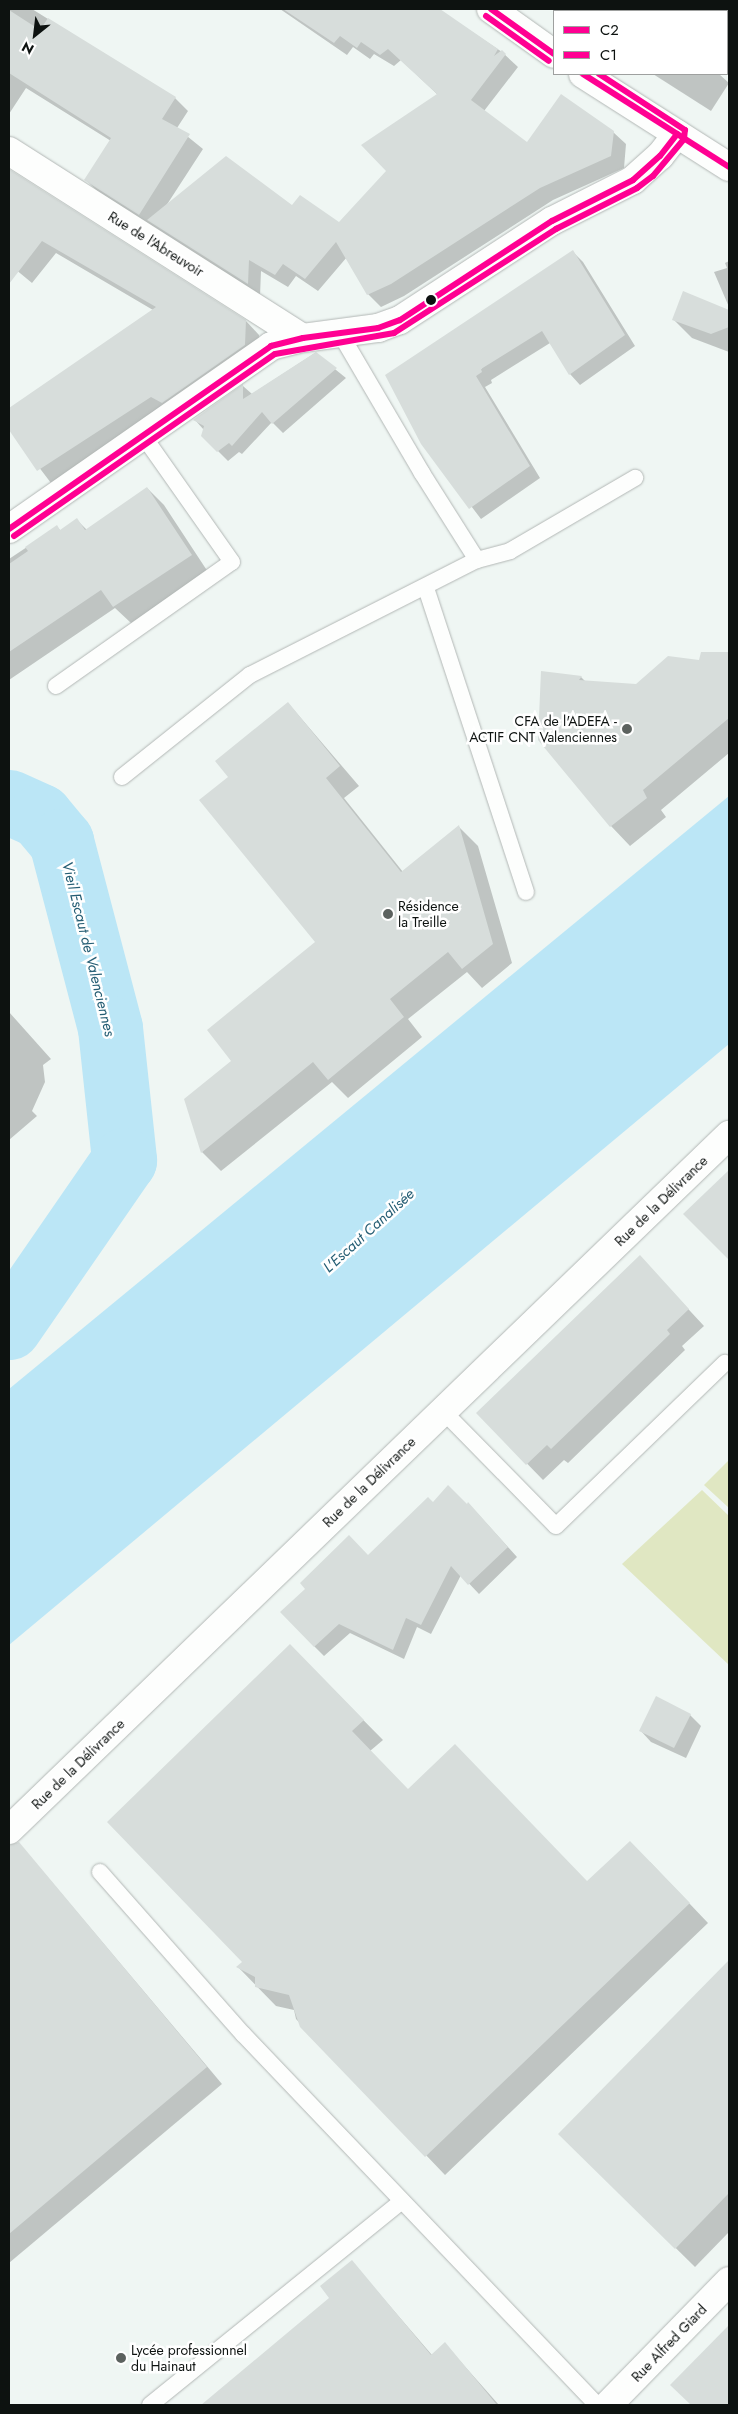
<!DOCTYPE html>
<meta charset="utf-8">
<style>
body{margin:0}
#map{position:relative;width:738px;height:2414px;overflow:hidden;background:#eff6f3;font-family:Jost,sans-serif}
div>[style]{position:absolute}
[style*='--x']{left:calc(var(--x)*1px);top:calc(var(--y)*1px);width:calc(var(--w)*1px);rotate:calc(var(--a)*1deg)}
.green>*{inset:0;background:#e0e7c2}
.water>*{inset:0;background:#bbe6f6}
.shadow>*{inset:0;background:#0003}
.river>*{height:65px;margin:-32.5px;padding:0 32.5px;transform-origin:32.5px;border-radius:32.5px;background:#bbe6f6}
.building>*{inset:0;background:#d7dddb}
.roads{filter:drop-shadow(0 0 1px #b2b7b5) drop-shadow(0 0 1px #b2b7b5)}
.service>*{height:16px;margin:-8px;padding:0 8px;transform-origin:8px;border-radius:8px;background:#fdfefd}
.minor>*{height:28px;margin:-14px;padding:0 14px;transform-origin:14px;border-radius:14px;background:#fdfefd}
.bus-1>*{height:6px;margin:-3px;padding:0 3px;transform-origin:3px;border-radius:3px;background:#ff0092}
.bus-2>*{height:6px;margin:-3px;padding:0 3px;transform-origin:3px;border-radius:3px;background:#ff0092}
.dots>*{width:14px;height:14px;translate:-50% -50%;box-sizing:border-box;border:2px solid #fff;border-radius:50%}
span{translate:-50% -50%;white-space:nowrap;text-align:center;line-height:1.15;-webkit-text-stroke:5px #fff;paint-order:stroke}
.street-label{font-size:14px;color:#0d1210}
.poi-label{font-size:14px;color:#0d1210}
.right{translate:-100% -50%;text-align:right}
.left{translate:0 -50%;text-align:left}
.water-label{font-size:15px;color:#255e74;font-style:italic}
.frame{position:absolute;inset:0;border:10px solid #0d1210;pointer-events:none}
.legend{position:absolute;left:553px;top:10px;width:175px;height:65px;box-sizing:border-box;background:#fff;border:1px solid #9ea09f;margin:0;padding:6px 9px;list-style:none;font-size:15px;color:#0d1210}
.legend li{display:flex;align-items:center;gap:10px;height:25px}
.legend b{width:25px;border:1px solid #9ea09f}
.north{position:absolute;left:10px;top:10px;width:50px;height:50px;-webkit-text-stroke:4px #fff;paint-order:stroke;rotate:209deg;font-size:14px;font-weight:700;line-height:20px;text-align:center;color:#0d1210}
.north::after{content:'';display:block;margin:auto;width:18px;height:22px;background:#0d1210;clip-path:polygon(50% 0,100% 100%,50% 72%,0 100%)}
</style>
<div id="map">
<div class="green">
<i style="clip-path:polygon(729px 1460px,729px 1508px,704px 1485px)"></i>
<i style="clip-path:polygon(702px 1490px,729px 1516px,729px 1665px,622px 1564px)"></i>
</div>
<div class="water">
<i style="clip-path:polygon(729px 796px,729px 1044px,9px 1645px,9px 1389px)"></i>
</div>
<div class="shadow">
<i style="clip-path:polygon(9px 9px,32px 9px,175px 98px,188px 111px,177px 128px,203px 149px,166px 206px,292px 206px,339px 223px,388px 171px,438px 95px,401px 60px,394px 66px,374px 54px,370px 59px,353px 47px,347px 55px,280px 9px,438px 9px,502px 52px,518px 67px,484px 111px,527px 143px,613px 132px,626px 144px,624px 168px,553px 200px,404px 296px,381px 307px,368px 294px,347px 257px,318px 291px,296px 276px,288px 287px,261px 271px,260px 296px,99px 193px,86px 180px,111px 141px,26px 88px,9px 114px)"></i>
<i style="clip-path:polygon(617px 9px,695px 9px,699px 11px,614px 11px)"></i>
<i style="clip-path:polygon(653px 74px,719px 74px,729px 83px,711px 111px)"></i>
<i style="clip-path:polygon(9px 171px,246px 321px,259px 335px,258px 358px,51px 483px,9px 428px,9px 410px,153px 310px,56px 253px,32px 283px,9px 264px)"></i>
<i style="clip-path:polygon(573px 252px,583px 262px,635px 346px,580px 385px,570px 374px,550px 343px,491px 380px,492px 383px,485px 387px,540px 478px,481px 519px,423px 443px)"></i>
<i style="clip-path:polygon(729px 261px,729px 307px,714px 272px,727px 268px,725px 263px)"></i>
<i style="clip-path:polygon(684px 293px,729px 311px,729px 352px,692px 338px,674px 320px)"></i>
<i style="clip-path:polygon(315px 353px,346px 378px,283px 433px,272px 422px,242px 454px,239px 452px,228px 461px,203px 436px,204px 430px,195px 420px,243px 386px,252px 394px)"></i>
<i style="clip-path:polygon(147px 488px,164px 505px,208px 572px,131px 623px,115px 608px,9px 680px,9px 559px,57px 527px,61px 531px,77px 520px,87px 530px)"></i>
<i style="clip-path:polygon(728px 653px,729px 753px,661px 810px,666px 817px,630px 846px,611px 826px,542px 673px,581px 677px,586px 682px,636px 685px)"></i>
<i style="clip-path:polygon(288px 703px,359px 786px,344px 798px,403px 872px,459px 827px,478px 846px,512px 963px,482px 988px,467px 972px,408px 1019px,422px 1037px,348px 1098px,332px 1082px,221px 1171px,202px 1152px,233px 1061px,316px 943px,230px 777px)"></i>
<i style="clip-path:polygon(9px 1012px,51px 1059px,43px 1065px,45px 1082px,32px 1111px,37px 1116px,9px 1140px)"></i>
<i style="clip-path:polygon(729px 1173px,729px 1258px,685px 1214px)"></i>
<i style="clip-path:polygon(640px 1257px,704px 1326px,682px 1346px,685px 1350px,568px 1463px,564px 1460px,543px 1480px,478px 1413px)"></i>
<i style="clip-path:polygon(433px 1504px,467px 1506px,478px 1514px,517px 1557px,479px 1594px,461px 1575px,431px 1634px,417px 1627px,404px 1659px,350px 1633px,324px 1656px,314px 1646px,368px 1557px)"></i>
<i style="clip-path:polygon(309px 1665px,383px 1740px,370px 1751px,408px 1790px,587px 1882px,650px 1862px,708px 1923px,445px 2175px,296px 2019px,294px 2010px,276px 2006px,238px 1967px,243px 1962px)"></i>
<i style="clip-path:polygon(690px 1715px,701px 1726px,686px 1758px,651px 1742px,640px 1730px)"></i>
<i style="clip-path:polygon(23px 1848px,222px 2084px,9px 2263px,9px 1861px)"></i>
<i style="clip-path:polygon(729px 1962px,729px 2232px,695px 2267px,560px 2134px)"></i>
<i style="clip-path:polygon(352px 2262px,432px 2355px,445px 2344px,499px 2405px,203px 2405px,331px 2298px)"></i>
<i style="clip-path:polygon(729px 2327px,729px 2405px,692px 2405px,672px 2385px)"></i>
</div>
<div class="river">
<i style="--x:9;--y:802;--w:34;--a:24"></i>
<i style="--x:40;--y:816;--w:33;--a:50"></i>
<i style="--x:61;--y:841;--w:193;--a:75.3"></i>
<i style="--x:110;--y:1028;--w:133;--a:83.9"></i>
<i style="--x:124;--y:1160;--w:203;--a:124.6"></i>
</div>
<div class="building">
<i style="clip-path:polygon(283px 9px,440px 9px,498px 49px,494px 56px,502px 50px,506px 54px,471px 100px,527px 142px,561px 94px,614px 131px,611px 156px,540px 188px,391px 284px,367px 295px,336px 242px,305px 279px,283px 264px,275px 275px,249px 260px,248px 284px,147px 220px,226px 156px,292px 205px,300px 195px,339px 222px,386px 171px,361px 145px,437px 94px,388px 49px,380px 55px,361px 42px,357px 48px,340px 36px,334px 43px)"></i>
<i style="clip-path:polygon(9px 10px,40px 30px,48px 18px,176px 97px,162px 119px,190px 134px,139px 215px,84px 180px,111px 138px,9px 73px)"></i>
<i style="clip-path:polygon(9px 169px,246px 320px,245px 345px,162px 403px,151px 397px,37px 471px,9px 430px,9px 408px,156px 307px,42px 241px,9px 284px)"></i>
<i style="clip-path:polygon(573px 250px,625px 335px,569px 375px,542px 331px,481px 369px,482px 372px,476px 376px,530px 466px,469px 509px,421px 444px,385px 375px)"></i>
<i style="clip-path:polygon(683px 291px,729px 310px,729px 327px,711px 334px,672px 320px)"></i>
<i style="clip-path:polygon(316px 352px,337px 368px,272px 424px,262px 412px,232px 446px,229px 443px,217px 452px,201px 436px,204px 426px,193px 420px,243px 384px,243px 399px)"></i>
<i style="clip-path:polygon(147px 487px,192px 555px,113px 607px,101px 590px,9px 652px,9px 564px,28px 551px,25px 547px,57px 525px,60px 530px,77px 518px,85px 530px)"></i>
<i style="clip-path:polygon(701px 652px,729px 652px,729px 718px,643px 790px,647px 798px,610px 827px,538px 740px,541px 671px,582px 676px,579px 680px,636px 684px,668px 656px,699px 660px)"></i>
<i style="clip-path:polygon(288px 702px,340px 766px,326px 778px,401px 872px,459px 825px,493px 944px,462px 969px,448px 952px,390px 999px,404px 1017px,328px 1080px,313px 1062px,201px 1153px,184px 1099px,231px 1061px,207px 1030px,315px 942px,199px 800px,228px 777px,215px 761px)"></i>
<i style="clip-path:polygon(729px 1170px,729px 1260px,683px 1214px)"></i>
<i style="clip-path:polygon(640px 1255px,689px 1309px,667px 1330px,670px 1334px,603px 1399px,551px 1449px,547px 1445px,526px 1465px,476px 1413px)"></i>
<i style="clip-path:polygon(448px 1485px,467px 1504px,468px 1502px,508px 1547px,468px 1585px,451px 1566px,421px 1625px,406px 1618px,393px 1650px,339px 1624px,314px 1647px,280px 1612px,305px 1589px,300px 1583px,349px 1535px,368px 1555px,428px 1497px,433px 1502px)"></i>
<i style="clip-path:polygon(290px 1644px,364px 1720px,352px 1731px,408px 1789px,455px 1744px,587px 1881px,630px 1841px,690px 1903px,425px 2157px,300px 2027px,289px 1995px,255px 1987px,255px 1977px,236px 1967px,242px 1962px,107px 1822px)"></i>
<i style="clip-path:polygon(656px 1696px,691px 1714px,674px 1748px,639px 1731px)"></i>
<i style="clip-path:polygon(19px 1842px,207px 2067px,9px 2234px,9px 1845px)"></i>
<i style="clip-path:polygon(729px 1960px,729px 2193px,675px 2249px,558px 2134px)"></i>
<i style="clip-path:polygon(352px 2260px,431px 2355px,445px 2342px,497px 2405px,201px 2405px,329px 2298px,320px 2286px)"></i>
<i style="clip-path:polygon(729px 2325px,729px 2405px,691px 2405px,670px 2385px)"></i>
</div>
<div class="roads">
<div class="service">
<i style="--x:477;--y:560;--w:34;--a:-15"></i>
<i style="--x:510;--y:551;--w:145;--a:-30.3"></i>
<i style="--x:426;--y:588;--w:320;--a:71.8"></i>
<i style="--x:56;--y:686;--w:215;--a:-35.2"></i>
<i style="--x:232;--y:562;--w:153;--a:-125.1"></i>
<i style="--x:122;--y:777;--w:164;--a:-38.6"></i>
<i style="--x:250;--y:675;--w:254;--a:-26.9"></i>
<i style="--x:477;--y:560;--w:103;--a:-122.3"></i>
<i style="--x:422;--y:473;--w:162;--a:-120.4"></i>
<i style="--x:443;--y:1411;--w:161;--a:45.5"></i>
<i style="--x:556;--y:1526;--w:235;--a:-44"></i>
<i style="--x:100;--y:1872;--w:216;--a:48.6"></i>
<i style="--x:243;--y:2034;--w:513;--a:46.34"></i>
<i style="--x:150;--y:2405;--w:324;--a:-39"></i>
</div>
<div class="minor">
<i style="--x:491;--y:9;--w:77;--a:35.5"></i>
<i style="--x:583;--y:74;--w:173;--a:32.5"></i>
<i style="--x:9;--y:151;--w:348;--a:32.5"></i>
<i style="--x:9;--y:529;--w:320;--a:-34.9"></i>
<i style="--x:271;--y:346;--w:33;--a:-14"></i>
<i style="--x:303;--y:338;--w:76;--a:-7.6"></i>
<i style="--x:378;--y:328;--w:23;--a:-20"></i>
<i style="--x:400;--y:320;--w:181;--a:-33.1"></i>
<i style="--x:552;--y:221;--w:91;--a:-26.8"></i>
<i style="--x:633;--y:180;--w:36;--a:-42"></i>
<i style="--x:660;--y:156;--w:28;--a:-52"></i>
<i style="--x:9;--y:1830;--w:1001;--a:-43.99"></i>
<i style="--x:608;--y:2405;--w:173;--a:-45.7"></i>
</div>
</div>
<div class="bus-1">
<i style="--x:491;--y:9;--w:77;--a:35.5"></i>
<i style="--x:583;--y:74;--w:173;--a:32.5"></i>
<i style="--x:9;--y:529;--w:320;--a:-34.9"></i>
<i style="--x:271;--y:346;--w:33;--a:-14"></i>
<i style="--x:303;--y:338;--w:76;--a:-7.6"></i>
<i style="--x:378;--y:328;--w:23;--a:-20"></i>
<i style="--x:400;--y:320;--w:181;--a:-33.1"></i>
<i style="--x:552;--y:221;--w:91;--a:-26.8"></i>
<i style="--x:633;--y:180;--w:36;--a:-42"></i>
<i style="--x:660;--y:156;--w:28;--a:-52"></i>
</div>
<div class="bus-2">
<i style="--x:486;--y:16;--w:77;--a:35.5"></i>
<i style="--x:14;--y:536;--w:318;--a:-34.9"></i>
<i style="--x:275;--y:354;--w:121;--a:-10"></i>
<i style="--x:394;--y:333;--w:193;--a:-32.7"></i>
<i style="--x:556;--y:229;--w:91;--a:-26.8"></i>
<i style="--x:637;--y:188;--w:20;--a:-37"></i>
<i style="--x:653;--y:176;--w:48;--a:-50"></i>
<i style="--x:684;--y:139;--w:9;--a:-84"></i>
<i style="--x:685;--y:130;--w:103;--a:-146.9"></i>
</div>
<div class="dots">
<i style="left:431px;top:300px;background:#0d1210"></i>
<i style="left:627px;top:729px;background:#5c625f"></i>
<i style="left:388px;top:914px;background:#5c625f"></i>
<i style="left:121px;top:2358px;background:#5c625f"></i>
</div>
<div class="street-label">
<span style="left:156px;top:244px;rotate:32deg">Rue de l'Abreuvoir</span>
<span style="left:661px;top:1201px;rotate:-44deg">Rue de la Délivrance</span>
<span style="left:369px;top:1482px;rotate:-44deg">Rue de la Délivrance</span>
<span style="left:78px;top:1764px;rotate:-44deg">Rue de la Délivrance</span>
<span style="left:669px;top:2343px;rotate:-46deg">Rue Alfred Giard</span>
</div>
<div class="poi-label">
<span class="right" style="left:617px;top:729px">CFA de l'ADEFA -<br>ACTIF CNT Valenciennes</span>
<span class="left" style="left:398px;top:914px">Résidence<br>la Treille</span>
<span class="left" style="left:131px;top:2358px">Lycée professionnel<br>du Hainaut</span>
</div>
<div class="water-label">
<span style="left:88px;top:949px;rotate:76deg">Vieil Escaut de Valenciennes</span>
<span style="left:369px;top:1231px;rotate:-42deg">L'Escaut Canalisée</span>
</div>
<div class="frame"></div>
<ul class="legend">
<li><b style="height:6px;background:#ff0092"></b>C2</li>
<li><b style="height:6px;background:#ff0092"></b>C1</li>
</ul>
<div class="north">N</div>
</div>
